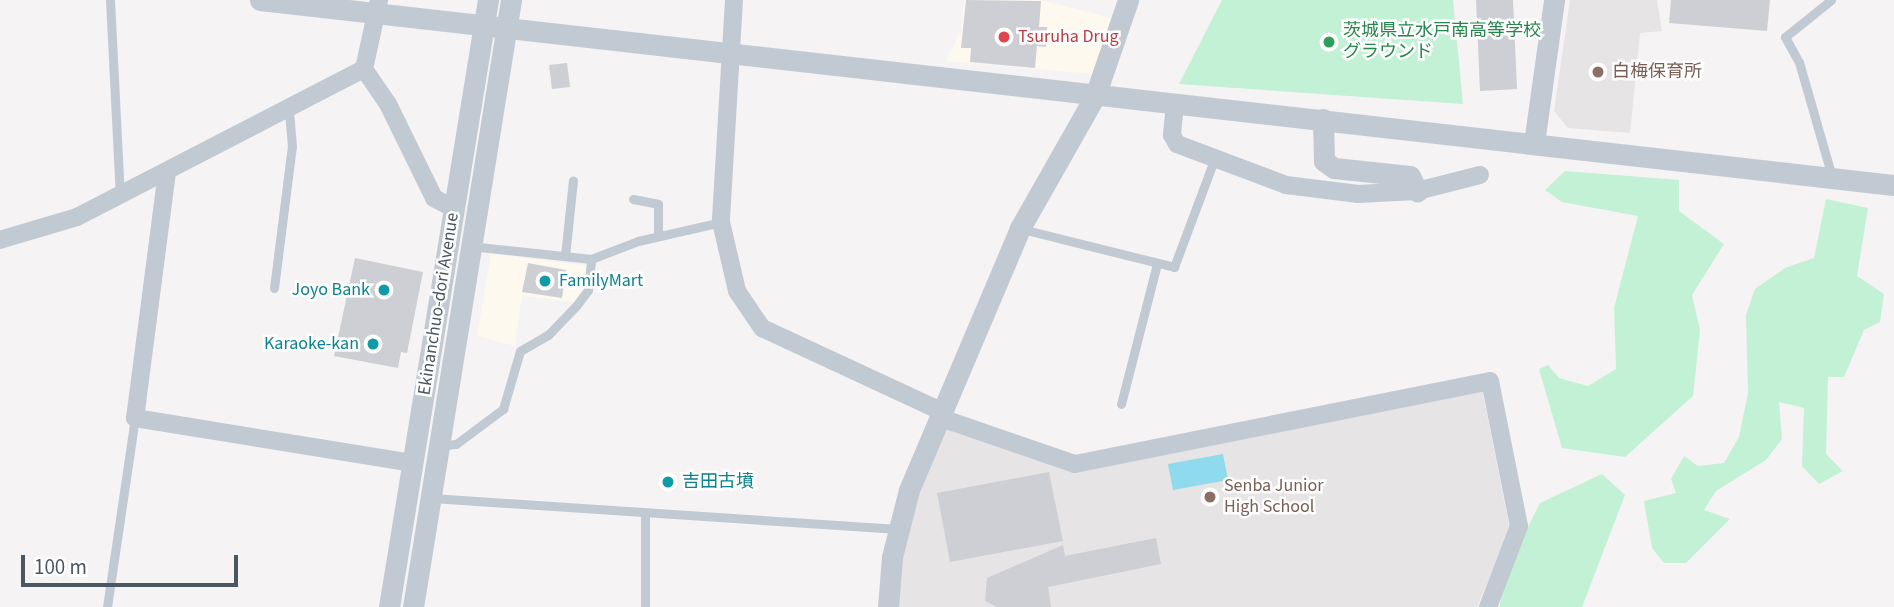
<!DOCTYPE html>
<meta charset="utf-8">
<style>
body{margin:0}
#map{position:relative;width:1894px;height:607px;overflow:hidden;background:#f5f3f3;font-family:"Source Sans 3","Noto Sans JP",sans-serif}
div>[style]{position:absolute}
[style*='--x']{left:calc(var(--x)*1px);top:calc(var(--y)*1px);width:calc(var(--w)*1px);rotate:calc(var(--a)*1deg)}
.commercial>*{inset:0;background:#fdf9ef}
.education>*{inset:0;background:#e6e4e5}
.green>*{inset:0;background:#c3f1d5}
.water>*{inset:0;background:#90daee}
.building>*{inset:0;background:#cdcfd5}
.service>*{height:9px;margin:-4.5px;padding:0 4.5px;transform-origin:4.5px;border-radius:4.5px;background:#c1cad2}
.minor>*{height:18px;margin:-9px;padding:0 9px;transform-origin:9px;border-radius:9px;background:#c1cad2}
.tertiary>*{height:21px;margin:-10.5px;padding:0 10.5px;transform-origin:10.5px;border-radius:10.5px;background:#c1cad2}
.dots>*{width:19px;height:19px;translate:-50% -50%;box-sizing:border-box;border:4px solid #fff;border-radius:50%}
span{translate:-50% -50%;white-space:nowrap;text-align:center;line-height:1.15;-webkit-text-stroke:5px #fff;paint-order:stroke}
.leisure-label{font-size:18px;color:#27864d}
.left{translate:0 -50%;text-align:left}
.health-label{font-size:18px;color:#be3a42}
.education-label{font-size:18px;color:#785e54}
.culture-label{font-size:18px;color:#0d838f}
.right{translate:-100% -50%;text-align:right}
.street-label{font-size:18px;color:#4a5661}
.scale{position:absolute;left:21px;top:555px;width:217px;height:32px;box-sizing:border-box;border:4px solid #4a5661;border-top:0;padding-left:9px;font-size:21px;line-height:24px;white-space:nowrap;color:#4a5661;-webkit-text-stroke:5px #fff;paint-order:stroke}
</style>
<div id="map">
<div class="commercial">
<i style="clip-path:polygon(964px 0,1041px 0,1115px 19px,1093px 74px,946px 61px,961px 31px)"></i>
<i style="clip-path:polygon(491px 254px,589px 266px,586px 288px,575px 302px,522px 296px,515px 346px,477px 336px)"></i>
</div>
<div class="education">
<i style="clip-path:polygon(1570px 0,1657px 0,1662px 31px,1640px 33px,1630px 133px,1568px 128px,1554px 111px)"></i>
<i style="clip-path:polygon(1482px 389px,1510px 530px,1477px 607px,895px 607px,908px 517px,947px 425px,1076px 469px)"></i>
</div>
<div class="green">
<i style="clip-path:polygon(1222px 0,1453px 0,1463px 104px,1179px 84px)"></i>
<i style="clip-path:polygon(1565px 171px,1679px 180px,1679px 211px,1724px 244px,1692px 295px,1700px 330px,1693px 396px,1625px 457px,1562px 448px,1539px 369px,1548px 365px,1559px 378px,1588px 386px,1616px 369px,1614px 308px,1638px 216px,1562px 202px,1545px 190px)"></i>
<i style="clip-path:polygon(1826px 199px,1868px 208px,1857px 276px,1884px 294px,1880px 322px,1864px 330px,1844px 377px,1828px 377px,1826px 454px,1843px 471px,1819px 484px,1802px 466px,1804px 408px,1779px 402px,1782px 439px,1766px 460px,1716px 491px,1704px 510px,1730px 519px,1686px 563px,1664px 563px,1652px 548px,1644px 501px,1676px 493px,1671px 479px,1684px 456px,1698px 466px,1724px 463px,1739px 437px,1748px 393px,1746px 315px,1755px 289px,1785px 268px,1814px 258px)"></i>
<i style="clip-path:polygon(1602px 474px,1625px 495px,1582px 607px,1499px 607px,1514px 554px,1540px 503px)"></i>
</div>
<div class="water">
<i style="clip-path:polygon(1223px 454px,1228px 480px,1173px 490px,1168px 464px)"></i>
</div>
<div class="building">
<i style="clip-path:polygon(966px 0,1041px 1px,1039px 27px,1047px 27px,1046px 47px,1037px 46px,1035px 68px,970px 62px,971px 48px,961px 48px)"></i>
<i style="clip-path:polygon(1476px 0,1513px 0,1517px 89px,1480px 91px)"></i>
<i style="clip-path:polygon(1671px 0,1770px 0,1767px 31px,1669px 23px)"></i>
<i style="clip-path:polygon(567px 63px,570px 87px,552px 89px,549px 65px)"></i>
<i style="clip-path:polygon(355px 258px,423px 272px,407px 353px,401px 352px,398px 368px,334px 356px)"></i>
<i style="clip-path:polygon(528px 263px,566px 270px,562px 298px,522px 292px)"></i>
<i style="clip-path:polygon(1049px 472px,1063px 541px,950px 562px,937px 493px)"></i>
<i style="clip-path:polygon(1156px 538px,1161px 564px,1048px 587px,1051px 607px,997px 607px,985px 601px,987px 578px,1063px 545px,1065px 556px)"></i>
</div>
<div class="service">
<i style="--x:110;--y:0;--w:196;--a:87.1"></i>
<i style="--x:1831;--y:0;--w:59;--a:141.2"></i>
<i style="--x:1785;--y:37;--w:29;--a:61"></i>
<i style="--x:1799;--y:62;--w:120;--a:74"></i>
<i style="--x:633;--y:199;--w:25;--a:11"></i>
<i style="--x:658;--y:204;--w:32;--a:90"></i>
<i style="--x:1022;--y:229;--w:157;--a:14"></i>
<i style="--x:1174;--y:267;--w:114;--a:-69.5"></i>
<i style="--x:470;--y:246;--w:122;--a:6.1"></i>
<i style="--x:591;--y:259;--w:50;--a:-21"></i>
<i style="--x:638;--y:241;--w:85;--a:-12.9"></i>
<i style="--x:565;--y:256;--w:76;--a:-84"></i>
<i style="--x:274;--y:288;--w:143;--a:-82.8"></i>
<i style="--x:292;--y:146;--w:37;--a:-95"></i>
<i style="--x:1121;--y:404;--w:145;--a:-75.6"></i>
<i style="--x:441;--y:446;--w:15;--a:-8"></i>
<i style="--x:456;--y:444;--w:59;--a:-36.7"></i>
<i style="--x:503;--y:409;--w:60;--a:-73.7"></i>
<i style="--x:520;--y:351;--w:32;--a:-30"></i>
<i style="--x:548;--y:335;--w:40;--a:-46"></i>
<i style="--x:576;--y:306;--w:20;--a:-53"></i>
<i style="--x:588;--y:290;--w:31;--a:-84"></i>
<i style="--x:432;--y:498;--w:467;--a:3.8"></i>
<i style="--x:645;--y:513;--w:94;--a:90"></i>
<i style="--x:107;--y:607;--w:191;--a:-81.6"></i>
</div>
<div class="minor">
<i style="--x:734;--y:0;--w:222;--a:93.4"></i>
<i style="--x:721;--y:222;--w:71;--a:76.9"></i>
<i style="--x:737;--y:291;--w:45;--a:56"></i>
<i style="--x:762;--y:328;--w:190;--a:24.9"></i>
<i style="--x:934;--y:408;--w:21;--a:39"></i>
<i style="--x:950;--y:421;--w:132;--a:19"></i>
<i style="--x:1075;--y:464;--w:423;--a:-11.3"></i>
<i style="--x:1490;--y:381;--w:148;--a:78.7"></i>
<i style="--x:1519;--y:526;--w:87;--a:110.9"></i>
<i style="--x:364;--y:69;--w:42;--a:55.6"></i>
<i style="--x:388;--y:104;--w:105;--a:63.9"></i>
<i style="--x:434;--y:198;--w:24;--a:28"></i>
<i style="--x:1175;--y:105;--w:30;--a:96"></i>
<i style="--x:1172;--y:135;--w:10;--a:61"></i>
<i style="--x:1177;--y:144;--w:116;--a:20.6"></i>
<i style="--x:1286;--y:185;--w:73;--a:7.1"></i>
<i style="--x:1358;--y:194;--w:59;--a:-2.9"></i>
<i style="--x:1417;--y:191;--w:65;--a:-14.3"></i>
<i style="--x:167;--y:172;--w:248;--a:97.4"></i>
<i style="--x:135;--y:418;--w:282;--a:9.2"></i>
<i style="--x:0;--y:240;--w:80;--a:-16.6"></i>
<i style="--x:77;--y:217;--w:323;--a:-27.3"></i>
<i style="--x:364;--y:69;--w:71;--a:-77.7"></i>
</div>
<div class="tertiary">
<i style="--x:260;--y:0;--w:1644;--a:6.46"></i>
<i style="--x:1323;--y:119;--w:42;--a:88.6"></i>
<i style="--x:1324;--y:161;--w:12;--a:35"></i>
<i style="--x:1334;--y:168;--w:76;--a:6"></i>
<i style="--x:1410;--y:176;--w:17;--a:65"></i>
<i style="--x:1534;--y:143;--w:144;--a:-82"></i>
<i style="--x:389;--y:607;--w:615;--a:-80.74"></i>
<i style="--x:413;--y:607;--w:615;--a:-80.83"></i>
<i style="--x:888;--y:607;--w:50;--a:-85.4"></i>
<i style="--x:892;--y:557;--w:69;--a:-75.8"></i>
<i style="--x:909;--y:490;--w:285;--a:-67"></i>
<i style="--x:1020;--y:228;--w:152;--a:-60.4"></i>
<i style="--x:1095;--y:96;--w:102;--a:-71"></i>
</div>
<div class="dots">
<i style="left:1004px;top:37px;background:#e0444e"></i>
<i style="left:1329px;top:42px;background:#2e9e5b"></i>
<i style="left:1598px;top:72px;background:#8d6e63"></i>
<i style="left:545px;top:281px;background:#0f9aa8"></i>
<i style="left:384px;top:290px;background:#0f9aa8"></i>
<i style="left:373px;top:344px;background:#0f9aa8"></i>
<i style="left:668px;top:482px;background:#0f9aa8"></i>
<i style="left:1210px;top:497px;background:#8d6e63"></i>
</div>
<div class="leisure-label">
<span class="left" style="left:1343px;top:42px">茨城県立水戸南高等学校<br>グラウンド</span>
</div>
<div class="health-label">
<span class="left" style="left:1018px;top:37px">Tsuruha Drug</span>
</div>
<div class="education-label">
<span class="left" style="left:1612px;top:72px">白梅保育所</span>
<span class="left" style="left:1224px;top:497px">Senba Junior<br>High School</span>
</div>
<div class="culture-label">
<span class="left" style="left:559px;top:281px">FamilyMart</span>
<span class="right" style="left:370px;top:290px">Joyo Bank</span>
<span class="right" style="left:359px;top:344px">Karaoke-kan</span>
<span class="left" style="left:682px;top:482px">吉田古墳</span>
</div>
<div class="street-label">
<span style="left:439px;top:304px;rotate:-81deg">Ekinanchuo-dori Avenue</span>
</div>
<div class="scale">100 m</div>
</div>
